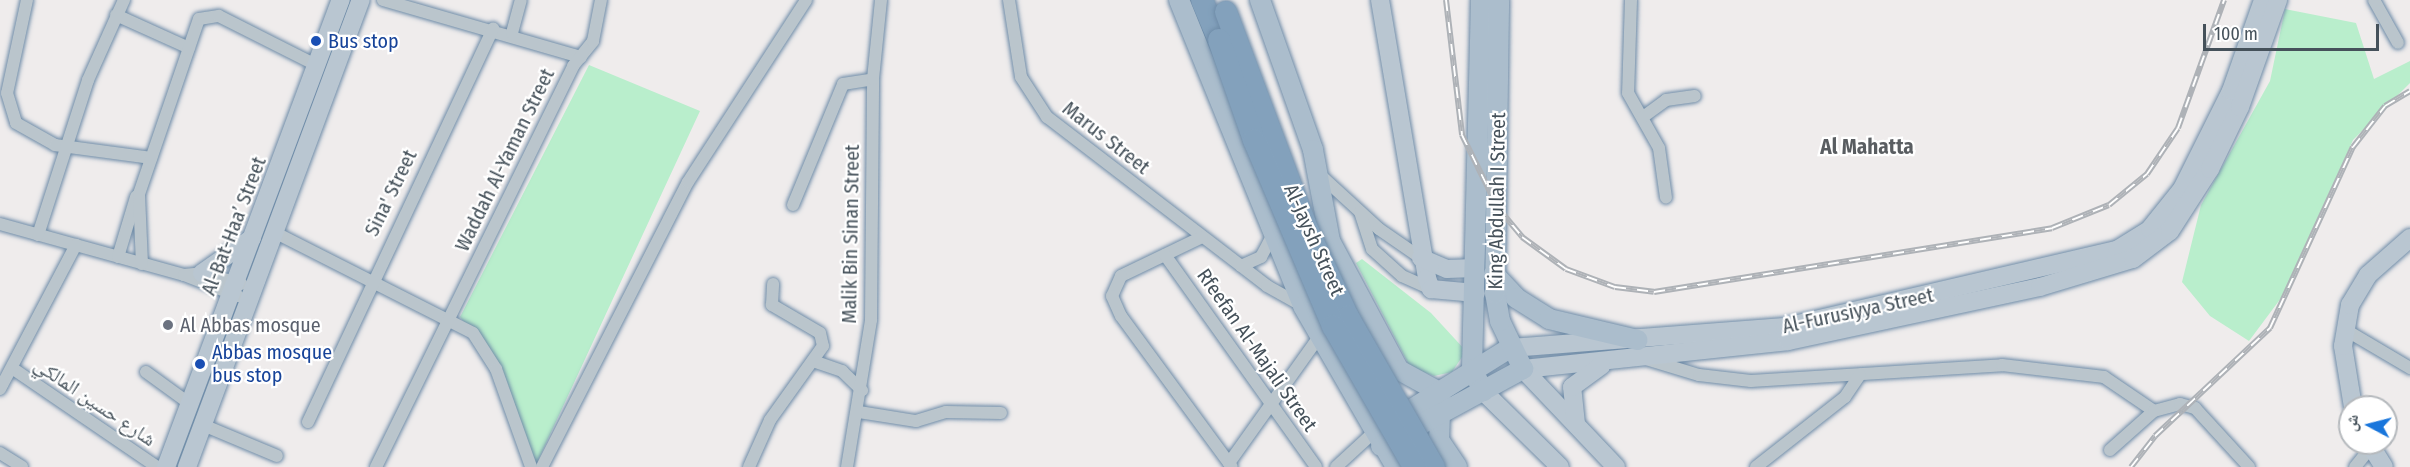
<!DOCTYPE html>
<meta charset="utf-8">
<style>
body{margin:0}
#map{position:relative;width:2410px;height:467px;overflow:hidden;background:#efecec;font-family:"Fira Sans Condensed","Noto Naskh Arabic",sans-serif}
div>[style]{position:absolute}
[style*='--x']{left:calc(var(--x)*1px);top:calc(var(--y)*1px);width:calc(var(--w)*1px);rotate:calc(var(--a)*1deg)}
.green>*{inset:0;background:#b9eecc}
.roads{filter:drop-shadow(0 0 2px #6f8ca8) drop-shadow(0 0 2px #6f8ca8)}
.street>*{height:12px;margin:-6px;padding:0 6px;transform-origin:6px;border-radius:6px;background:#bac5cc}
.secondary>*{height:18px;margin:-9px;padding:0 9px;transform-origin:9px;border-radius:9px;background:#b9c6d1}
.primary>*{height:20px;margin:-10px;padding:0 10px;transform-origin:10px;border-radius:10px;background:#abbdcc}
.highway>*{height:22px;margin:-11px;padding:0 11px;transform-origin:11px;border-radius:11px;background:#83a1bc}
.rail>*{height:6px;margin-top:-3px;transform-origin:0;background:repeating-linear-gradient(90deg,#fff 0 11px,#aeb2b7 0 22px);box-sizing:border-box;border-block:2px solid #aeb2b7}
.bridges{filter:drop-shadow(0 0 2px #6f8ca8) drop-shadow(0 0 2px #6f8ca8)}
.highway-bridge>*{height:22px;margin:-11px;padding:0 11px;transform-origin:11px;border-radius:11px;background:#83a1bc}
.dots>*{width:16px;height:16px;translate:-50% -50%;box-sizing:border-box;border:3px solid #fff;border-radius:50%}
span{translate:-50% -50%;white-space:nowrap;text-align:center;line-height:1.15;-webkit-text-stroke:4.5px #fff;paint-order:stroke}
.transit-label{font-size:20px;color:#164399}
.left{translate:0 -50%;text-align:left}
.street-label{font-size:20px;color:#45515a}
.worship-label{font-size:20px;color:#5b616d}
.neighbourhood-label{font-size:21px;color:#595d61;font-weight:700}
.north{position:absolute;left:2338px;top:395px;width:60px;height:60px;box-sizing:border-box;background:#fff;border:2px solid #b5b9bd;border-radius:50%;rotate:277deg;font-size:16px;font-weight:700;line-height:24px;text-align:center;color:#45515a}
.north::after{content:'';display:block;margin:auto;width:21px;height:27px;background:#1976dc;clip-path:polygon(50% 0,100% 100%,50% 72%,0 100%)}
.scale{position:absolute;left:2203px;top:24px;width:176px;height:27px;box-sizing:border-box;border:3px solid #45515a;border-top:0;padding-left:8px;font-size:18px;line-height:21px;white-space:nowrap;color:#45515a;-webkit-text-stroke:4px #fff;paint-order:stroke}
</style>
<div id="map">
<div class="green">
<i style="clip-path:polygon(2285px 9px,2356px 23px,2374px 79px,2410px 61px,2410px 83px,2353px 140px,2287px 290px,2249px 341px,2210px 316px,2182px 282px,2201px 205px,2270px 81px)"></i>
<i style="clip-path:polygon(589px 65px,700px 111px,535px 467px,504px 376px,460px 317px)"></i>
<i style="clip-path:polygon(1362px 259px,1431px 313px,1466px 351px,1452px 372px,1434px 376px,1410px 367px,1356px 263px)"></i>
</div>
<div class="roads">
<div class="street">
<i style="--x:27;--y:0;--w:95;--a:102.1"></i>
<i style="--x:7;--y:93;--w:31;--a:73"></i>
<i style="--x:16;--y:123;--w:45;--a:29.4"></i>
<i style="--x:55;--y:145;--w:97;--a:7.7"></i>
<i style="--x:383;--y:0;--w:206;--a:16.1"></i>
<i style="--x:1009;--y:0;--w:78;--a:81.1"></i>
<i style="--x:1021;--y:77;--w:48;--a:57"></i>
<i style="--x:1047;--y:117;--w:277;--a:37.5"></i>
<i style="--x:1267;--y:286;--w:41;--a:29.1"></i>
<i style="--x:1631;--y:0;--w:93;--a:91.8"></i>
<i style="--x:1628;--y:93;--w:63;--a:60.6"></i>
<i style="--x:1659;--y:148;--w:50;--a:82"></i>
<i style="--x:2374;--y:0;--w:49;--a:60.8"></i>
<i style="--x:116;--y:15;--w:80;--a:24.3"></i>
<i style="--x:512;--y:33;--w:34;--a:-75"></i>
<i style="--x:1643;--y:117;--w:29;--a:-36"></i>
<i style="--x:1666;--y:100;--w:29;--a:-8"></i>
<i style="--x:1319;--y:174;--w:81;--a:42.5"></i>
<i style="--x:1379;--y:229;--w:51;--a:34.6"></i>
<i style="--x:793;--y:205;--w:131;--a:-67.5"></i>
<i style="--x:843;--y:84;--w:30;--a:-9"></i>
<i style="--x:1360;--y:212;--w:39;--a:72"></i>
<i style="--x:1372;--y:249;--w:40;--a:42"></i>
<i style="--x:1402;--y:276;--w:32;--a:24"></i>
<i style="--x:0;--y:224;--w:191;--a:15.5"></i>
<i style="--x:184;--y:275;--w:18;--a:-6"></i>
<i style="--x:202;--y:273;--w:41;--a:15.4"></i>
<i style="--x:274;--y:232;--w:223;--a:26.9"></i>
<i style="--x:473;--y:333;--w:43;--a:57.4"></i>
<i style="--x:496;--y:369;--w:104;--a:70.3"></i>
<i style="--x:38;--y:235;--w:163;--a:-72.1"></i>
<i style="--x:88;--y:80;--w:88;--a:-65.8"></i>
<i style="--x:1202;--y:237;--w:90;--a:154.3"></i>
<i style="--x:1121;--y:276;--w:22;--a:114"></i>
<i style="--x:1112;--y:296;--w:22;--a:66"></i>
<i style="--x:1121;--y:316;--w:187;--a:53.7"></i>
<i style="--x:1165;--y:255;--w:260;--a:54.5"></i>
<i style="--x:118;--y:257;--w:63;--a:-73.3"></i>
<i style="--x:142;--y:264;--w:70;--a:-92.5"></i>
<i style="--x:139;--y:194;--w:185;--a:-71.1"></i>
<i style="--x:199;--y:19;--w:20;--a:-9"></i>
<i style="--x:219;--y:16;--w:111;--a:26.8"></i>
<i style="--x:1241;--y:266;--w:22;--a:-24"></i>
<i style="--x:1261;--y:257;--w:24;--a:-62"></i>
<i style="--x:184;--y:275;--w:58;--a:21.3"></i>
<i style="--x:2344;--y:329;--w:77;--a:30.6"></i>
<i style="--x:1646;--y:359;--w:55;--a:16.8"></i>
<i style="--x:1699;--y:375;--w:52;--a:6.6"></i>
<i style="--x:1751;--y:381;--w:252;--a:-3.6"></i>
<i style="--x:2002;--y:365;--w:103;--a:6.7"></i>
<i style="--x:2104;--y:377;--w:60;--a:34.2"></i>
<i style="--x:816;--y:362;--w:28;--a:19"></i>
<i style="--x:842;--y:371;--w:28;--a:44"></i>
<i style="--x:12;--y:368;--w:176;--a:34.3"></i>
<i style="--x:146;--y:372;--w:54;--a:36"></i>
<i style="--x:0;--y:389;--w:163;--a:-62.2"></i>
<i style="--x:859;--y:412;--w:58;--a:9"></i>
<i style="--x:916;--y:421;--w:31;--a:-17"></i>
<i style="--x:946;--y:412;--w:55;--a:1"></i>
<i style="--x:308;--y:422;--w:435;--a:-64.8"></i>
<i style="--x:203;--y:425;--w:80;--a:22.7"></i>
<i style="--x:2110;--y:450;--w:59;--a:-41.6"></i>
<i style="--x:2154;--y:411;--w:27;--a:-15"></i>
<i style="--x:2180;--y:404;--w:16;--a:15"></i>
<i style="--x:2195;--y:408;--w:80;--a:47.5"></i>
<i style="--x:0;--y:453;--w:26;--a:32"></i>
<i style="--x:1229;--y:463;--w:153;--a:-54.5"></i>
<i style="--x:376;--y:467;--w:447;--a:-63.8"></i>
<i style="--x:573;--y:66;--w:32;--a:-51"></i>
<i style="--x:593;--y:41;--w:42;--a:-79"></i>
<i style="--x:542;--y:467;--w:320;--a:-62.9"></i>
<i style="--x:688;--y:182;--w:217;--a:-57"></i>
<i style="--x:749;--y:467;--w:51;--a:-65.9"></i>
<i style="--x:770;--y:420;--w:91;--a:-54.4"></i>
<i style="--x:823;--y:346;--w:13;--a:-103"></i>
<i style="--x:820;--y:333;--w:56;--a:-149.7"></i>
<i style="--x:772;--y:305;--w:21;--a:-87"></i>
<i style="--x:847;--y:467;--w:149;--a:-80.7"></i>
<i style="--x:871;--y:320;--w:241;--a:-89.5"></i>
<i style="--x:873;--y:79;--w:79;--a:-84.2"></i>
<i style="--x:1336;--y:467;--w:50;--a:-42.6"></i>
<i style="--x:1756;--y:467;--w:113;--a:-38.2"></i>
<i style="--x:1845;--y:397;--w:27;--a:-56"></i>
<i style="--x:2355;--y:467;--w:26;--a:-51"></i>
</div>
<div class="secondary">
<i style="--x:1380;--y:0;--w:282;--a:80.4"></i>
<i style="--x:1427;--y:278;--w:12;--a:70"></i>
<i style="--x:1431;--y:289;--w:45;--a:5.1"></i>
<i style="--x:1421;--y:258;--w:28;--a:23"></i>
<i style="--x:1447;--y:269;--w:28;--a:-2"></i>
<i style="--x:202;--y:273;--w:61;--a:-35"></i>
<i style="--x:1510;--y:348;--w:276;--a:-4.4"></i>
<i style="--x:1785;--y:327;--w:341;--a:-13.1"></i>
<i style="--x:2117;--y:250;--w:39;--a:-32"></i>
<i style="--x:2150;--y:229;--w:51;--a:-51.3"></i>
<i style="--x:2182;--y:189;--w:110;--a:-63.4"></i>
<i style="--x:2231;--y:91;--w:96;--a:-70.6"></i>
<i style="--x:1523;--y:369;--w:266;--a:-6"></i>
<i style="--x:1788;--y:341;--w:258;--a:-12.1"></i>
<i style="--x:2040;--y:287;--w:97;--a:-16.8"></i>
<i style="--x:2133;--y:259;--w:46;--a:-37.1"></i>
<i style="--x:2170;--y:231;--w:74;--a:-57.2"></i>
<i style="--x:2210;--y:169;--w:69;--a:-64.2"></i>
<i style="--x:2240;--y:107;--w:114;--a:-70.4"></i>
<i style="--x:1523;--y:369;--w:135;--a:46.5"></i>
<i style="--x:1483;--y:391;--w:108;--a:44.6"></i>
<i style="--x:2353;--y:407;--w:62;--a:-99.3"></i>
<i style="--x:2343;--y:346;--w:42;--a:-80.3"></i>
<i style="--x:2350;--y:305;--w:35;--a:-59"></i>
<i style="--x:2368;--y:275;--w:56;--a:-41.4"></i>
<i style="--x:1576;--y:424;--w:37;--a:-96"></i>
<i style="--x:1572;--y:387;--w:36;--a:-36"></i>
<i style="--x:2369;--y:443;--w:28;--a:58"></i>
<i style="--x:166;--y:467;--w:499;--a:-69.5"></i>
<i style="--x:187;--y:467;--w:498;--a:-69.6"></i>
</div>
<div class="primary">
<i style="--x:1179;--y:0;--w:330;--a:67.9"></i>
<i style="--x:1303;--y:306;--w:186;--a:60"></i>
<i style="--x:1260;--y:0;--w:159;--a:70.5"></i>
<i style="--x:1313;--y:150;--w:93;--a:79.4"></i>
<i style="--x:1330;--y:241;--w:146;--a:61.9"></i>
<i style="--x:1399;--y:370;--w:48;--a:28.7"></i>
<i style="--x:1481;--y:0;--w:369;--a:91.4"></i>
<i style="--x:1472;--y:369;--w:25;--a:63"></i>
<i style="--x:1494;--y:274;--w:33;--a:47"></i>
<i style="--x:1516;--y:298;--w:39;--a:32"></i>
<i style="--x:1549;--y:319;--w:91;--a:13.3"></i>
<i style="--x:1440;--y:413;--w:27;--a:92"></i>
<i style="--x:1439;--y:440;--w:32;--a:56"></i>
<i style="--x:1391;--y:422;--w:140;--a:-31.9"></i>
<i style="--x:1381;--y:446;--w:162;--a:-28.5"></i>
<i style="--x:1523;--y:369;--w:53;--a:-115.6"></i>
<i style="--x:1500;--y:321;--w:28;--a:-100"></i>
<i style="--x:1495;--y:293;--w:293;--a:-89.2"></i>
</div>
<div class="highway">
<i style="--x:1202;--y:0;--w:43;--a:67"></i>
</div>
</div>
<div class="rail">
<i style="--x:1446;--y:0;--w:136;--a:83.2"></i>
<i style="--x:1462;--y:135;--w:81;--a:63.7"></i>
<i style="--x:1498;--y:208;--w:38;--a:50"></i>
<i style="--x:1522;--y:237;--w:54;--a:36"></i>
<i style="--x:1566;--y:269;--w:52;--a:20.2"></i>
<i style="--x:1615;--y:287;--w:39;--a:7"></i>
<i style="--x:1654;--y:292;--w:403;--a:-9.1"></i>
<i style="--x:2052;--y:228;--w:61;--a:-22"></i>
<i style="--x:2109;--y:205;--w:49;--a:-39.2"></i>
<i style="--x:2147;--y:174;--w:55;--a:-56"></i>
<i style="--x:2178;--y:128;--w:136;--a:-70.2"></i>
<i style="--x:2131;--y:467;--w:39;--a:-52"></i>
<i style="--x:2155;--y:436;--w:158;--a:-43.2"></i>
<i style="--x:2270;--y:328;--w:199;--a:-65.4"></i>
<i style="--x:2353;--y:147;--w:52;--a:-52"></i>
<i style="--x:2385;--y:106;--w:29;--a:-31"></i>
</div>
<div class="bridges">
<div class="highway-bridge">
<i style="--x:1226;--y:12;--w:234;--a:69.5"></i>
<i style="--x:1308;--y:231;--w:95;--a:65.1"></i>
<i style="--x:1348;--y:317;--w:173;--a:60.2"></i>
<i style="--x:1219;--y:40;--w:106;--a:70.7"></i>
<i style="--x:1254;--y:140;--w:202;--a:67"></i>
<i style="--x:1333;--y:326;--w:163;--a:60.1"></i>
</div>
</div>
<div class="dots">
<i style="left:316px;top:41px;background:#1a4fb4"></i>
<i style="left:168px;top:325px;background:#6b7280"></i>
<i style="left:200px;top:364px;background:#1a4fb4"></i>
</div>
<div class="transit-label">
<span class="left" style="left:328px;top:41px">Bus stop</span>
<span class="left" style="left:212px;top:364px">Abbas mosque<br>bus stop</span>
</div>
<div class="street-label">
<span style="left:1106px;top:138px;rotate:38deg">Marus Street</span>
<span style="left:505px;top:160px;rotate:-64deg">Waddah Al-Yaman Street</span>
<span style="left:391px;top:193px;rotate:-64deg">Sina' Street</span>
<span style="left:1497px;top:201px;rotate:-89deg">King Abdullah I Street</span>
<span style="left:234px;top:226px;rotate:-69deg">Al-Bat-Haa’ Street</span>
<span style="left:851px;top:234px;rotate:-89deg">Malik Bin Sinan Street</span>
<span style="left:1314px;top:240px;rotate:66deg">Al-Jaysh Street</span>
<span style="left:1858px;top:311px;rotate:-12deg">Al-Furusiyya Street</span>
<span style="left:1257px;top:350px;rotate:55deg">Rfeefan Al-Majali Street</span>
<span style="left:95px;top:402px;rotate:34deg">شارع حسين المالكي</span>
</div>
<div class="worship-label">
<span class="left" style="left:180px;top:325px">Al Abbas mosque</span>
</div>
<div class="neighbourhood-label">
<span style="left:1867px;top:147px">Al Mahatta</span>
</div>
<div class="north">ش</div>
<div class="scale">100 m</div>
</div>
